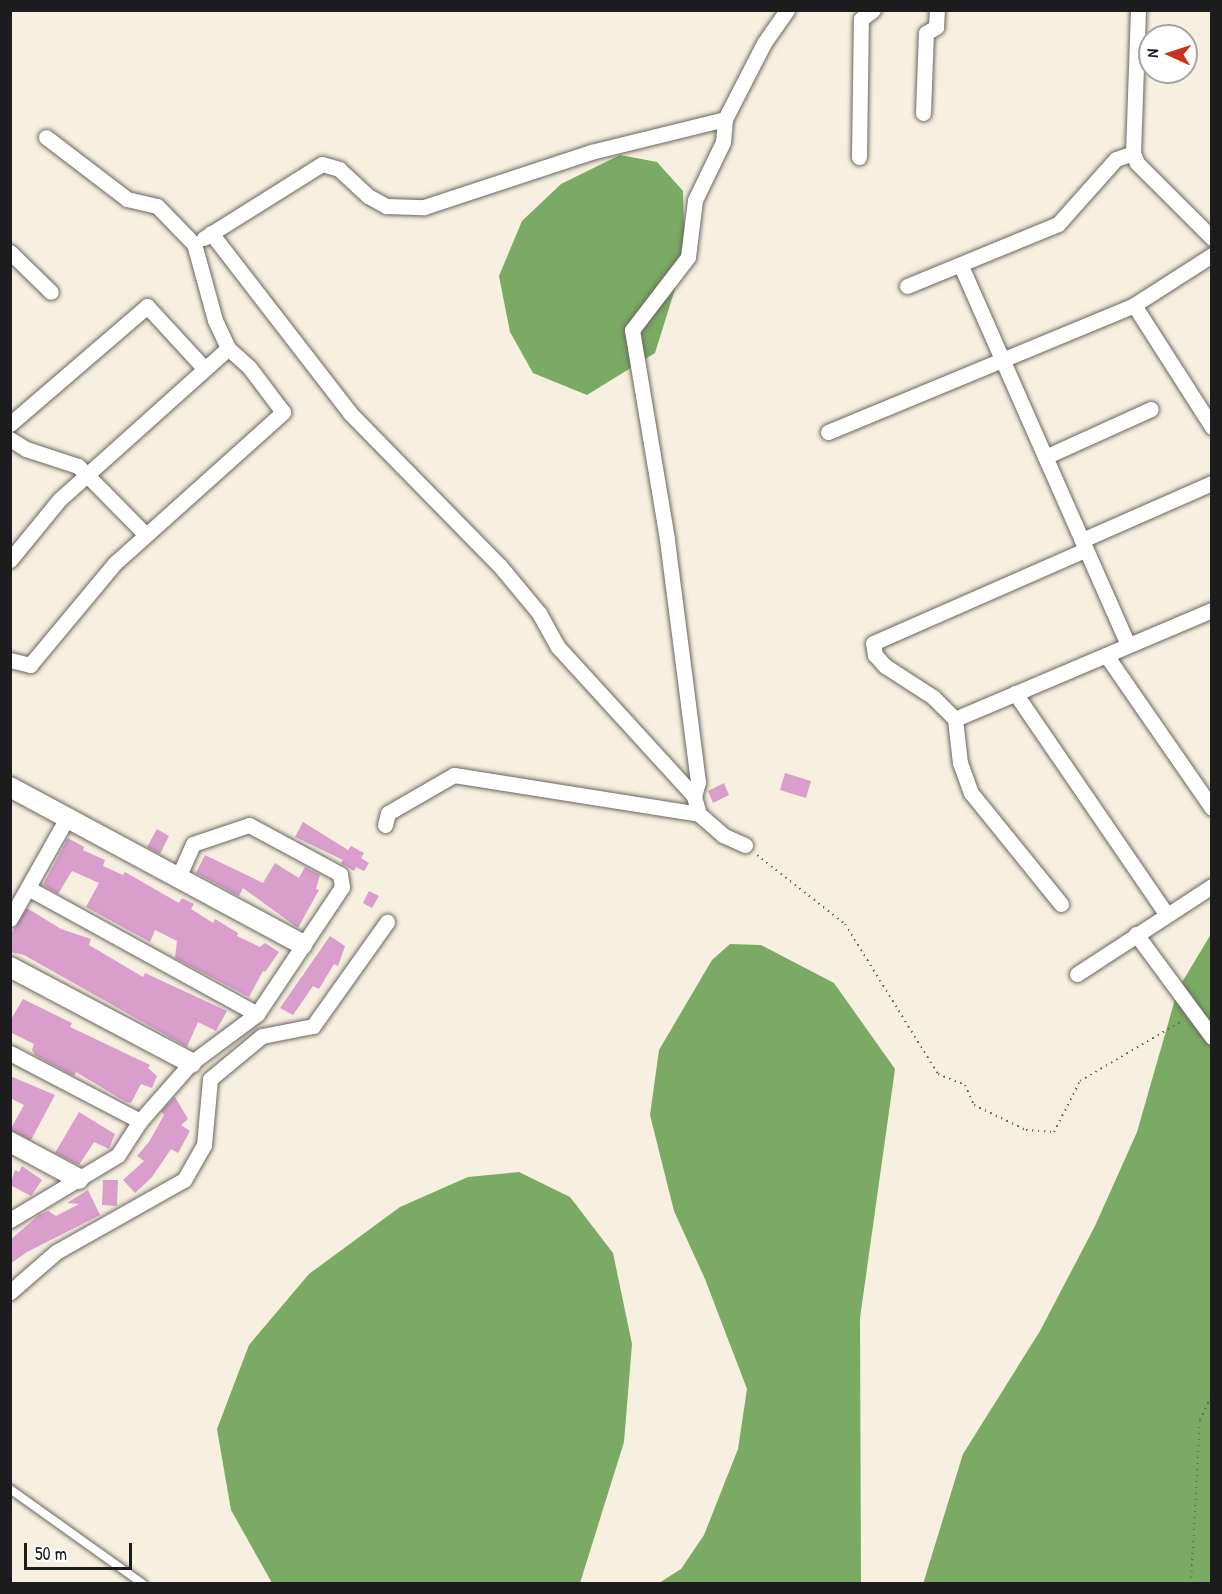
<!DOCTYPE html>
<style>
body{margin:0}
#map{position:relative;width:1222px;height:1594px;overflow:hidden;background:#f7efdf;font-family:"Patrick Hand",sans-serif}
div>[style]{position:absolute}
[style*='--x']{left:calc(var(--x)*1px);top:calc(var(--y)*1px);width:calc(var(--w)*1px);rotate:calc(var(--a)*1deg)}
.forest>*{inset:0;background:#7aaa63}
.building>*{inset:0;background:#d99ecb}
.path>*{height:2px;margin-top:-1px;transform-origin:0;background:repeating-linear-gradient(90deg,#696660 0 1.5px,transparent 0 6px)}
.roads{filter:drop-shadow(0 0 2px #696660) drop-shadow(0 0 2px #696660)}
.service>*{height:8px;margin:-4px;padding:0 4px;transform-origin:4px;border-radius:4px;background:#fff}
.minor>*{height:15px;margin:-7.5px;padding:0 7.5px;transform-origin:7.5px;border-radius:7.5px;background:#fff}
.tertiary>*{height:20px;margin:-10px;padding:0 10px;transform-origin:10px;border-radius:10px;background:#fff}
span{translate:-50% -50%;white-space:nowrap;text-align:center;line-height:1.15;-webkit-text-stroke:4.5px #fff;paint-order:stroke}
.frame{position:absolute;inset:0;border:12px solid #1c1c1c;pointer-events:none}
.north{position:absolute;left:1138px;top:24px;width:60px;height:60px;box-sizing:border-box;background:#fff;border:2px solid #a4a4a4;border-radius:50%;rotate:273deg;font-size:16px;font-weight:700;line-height:24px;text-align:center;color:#1c1c1c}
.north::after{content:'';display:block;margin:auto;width:21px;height:27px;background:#c8321e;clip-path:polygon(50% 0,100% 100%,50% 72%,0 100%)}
.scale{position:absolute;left:24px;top:1543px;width:108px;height:27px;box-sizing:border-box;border:3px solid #1c1c1c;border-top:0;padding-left:8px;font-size:18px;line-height:21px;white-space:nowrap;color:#1c1c1c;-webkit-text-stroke:4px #fff;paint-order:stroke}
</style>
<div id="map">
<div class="forest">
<i style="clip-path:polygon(620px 155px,657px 162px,683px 191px,685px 257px,655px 353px,587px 395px,533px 373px,510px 332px,499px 276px,522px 221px,561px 184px)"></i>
<i style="clip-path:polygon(1211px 934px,1211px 1583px,923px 1584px,963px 1454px,1040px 1331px,1095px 1226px,1137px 1132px,1178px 989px)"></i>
<i style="clip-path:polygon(730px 944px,761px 945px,834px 983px,895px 1069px,860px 1318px,861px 1583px,659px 1583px,681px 1569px,704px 1535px,738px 1449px,747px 1389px,705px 1279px,674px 1211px,650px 1115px,659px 1050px,712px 960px)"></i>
<i style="clip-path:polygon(519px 1172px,570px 1197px,613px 1253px,632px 1344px,624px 1442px,580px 1583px,272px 1583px,231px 1510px,217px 1429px,249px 1345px,309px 1274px,400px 1207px,468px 1177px)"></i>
</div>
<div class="building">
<i style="clip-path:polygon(785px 773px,811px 781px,806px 798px,780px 790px)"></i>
<i style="clip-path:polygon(724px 783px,729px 795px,713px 803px,708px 791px)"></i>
<i style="clip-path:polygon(303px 822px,348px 850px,351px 846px,364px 853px,361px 858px,369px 863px,364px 871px,356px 867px,354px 871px,341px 863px,343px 860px,295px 837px)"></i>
<i style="clip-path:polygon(157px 829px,169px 836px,160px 854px,147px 847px)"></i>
<i style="clip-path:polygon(68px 838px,84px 847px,83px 850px,105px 860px,103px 866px,123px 875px,125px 872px,179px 903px,182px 898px,194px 904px,191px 909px,213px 923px,215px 919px,238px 933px,237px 936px,260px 947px,265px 943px,279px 952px,265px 972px,263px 971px,249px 997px,175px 958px,177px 941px,155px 930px,150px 942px,86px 907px,99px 883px,72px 871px,58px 894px,43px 885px)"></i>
<i style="clip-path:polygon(205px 855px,263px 883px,275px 863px,299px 878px,305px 867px,320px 875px,316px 889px,319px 890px,298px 928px,243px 888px,239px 896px,196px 873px)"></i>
<i style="clip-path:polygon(369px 891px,379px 896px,372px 908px,363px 903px)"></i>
<i style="clip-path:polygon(27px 908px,61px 929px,91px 939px,89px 945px,143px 977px,145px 973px,227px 1011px,216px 1031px,198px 1022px,187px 1047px,24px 955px,10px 952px,10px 935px)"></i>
<i style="clip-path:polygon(330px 936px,345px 946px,338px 966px,334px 964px,319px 989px,313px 986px,293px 1015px,280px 1008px)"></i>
<i style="clip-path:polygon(23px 999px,72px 1023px,70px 1027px,150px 1065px,148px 1068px,157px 1076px,152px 1088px,141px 1084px,131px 1103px,126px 1102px,76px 1072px,74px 1076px,35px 1055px,32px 1050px,34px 1044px,10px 1032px,10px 1021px)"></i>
<i style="clip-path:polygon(10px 1076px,55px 1095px,31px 1140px,10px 1130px,24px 1105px,10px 1098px)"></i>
<i style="clip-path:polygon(175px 1097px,188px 1119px,181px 1125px,190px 1131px,178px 1153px,171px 1149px,152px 1177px,135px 1193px,123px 1180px,144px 1161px,137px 1156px,149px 1142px,164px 1115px,161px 1111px)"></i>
<i style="clip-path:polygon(79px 1112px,115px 1134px,109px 1149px,94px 1142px,79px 1165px,55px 1153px)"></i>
<i style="clip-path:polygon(22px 1166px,42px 1180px,31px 1196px,10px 1185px,15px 1170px,19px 1172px)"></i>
<i style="clip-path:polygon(103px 1180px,118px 1180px,117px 1206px,102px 1205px)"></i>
<i style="clip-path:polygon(88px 1190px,100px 1215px,27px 1252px,10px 1264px,10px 1240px,39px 1215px,48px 1211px,56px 1216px,79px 1204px,67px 1203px)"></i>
</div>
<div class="path">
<i style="--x:757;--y:855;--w:112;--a:38.1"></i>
<i style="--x:845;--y:924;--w:176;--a:58.2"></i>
<i style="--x:938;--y:1074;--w:29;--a:22"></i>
<i style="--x:965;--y:1085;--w:22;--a:66"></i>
<i style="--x:974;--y:1105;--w:58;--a:25.7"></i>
<i style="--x:1026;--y:1130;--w:28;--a:4"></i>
<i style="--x:1054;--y:1132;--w:57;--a:-63"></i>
<i style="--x:1080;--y:1081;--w:118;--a:-30.5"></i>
<i style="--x:1191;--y:1584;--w:164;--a:-86.9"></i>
<i style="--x:1200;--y:1420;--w:29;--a:-65"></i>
</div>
<div class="roads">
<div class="service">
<i style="--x:10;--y:1489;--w:163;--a:35.5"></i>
</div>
<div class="minor">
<i style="--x:1138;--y:10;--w:143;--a:92"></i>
<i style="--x:1133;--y:153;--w:11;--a:68"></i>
<i style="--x:1137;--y:163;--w:106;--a:45"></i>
<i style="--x:923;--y:113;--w:80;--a:-87.9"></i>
<i style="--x:926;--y:33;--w:12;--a:-31"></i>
<i style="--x:936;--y:27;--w:17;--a:-87"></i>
<i style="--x:859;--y:157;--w:138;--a:-89.2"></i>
<i style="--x:861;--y:19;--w:15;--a:-37"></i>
<i style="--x:211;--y:233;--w:227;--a:52.3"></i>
<i style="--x:350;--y:413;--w:214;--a:45.6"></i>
<i style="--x:500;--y:566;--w:61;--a:50.3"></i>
<i style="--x:539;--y:613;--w:39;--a:61"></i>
<i style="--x:558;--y:647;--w:202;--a:47.6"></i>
<i style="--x:204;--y:238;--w:139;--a:-32.1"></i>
<i style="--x:322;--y:164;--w:18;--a:16"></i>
<i style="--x:339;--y:169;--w:40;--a:43"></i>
<i style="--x:368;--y:196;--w:21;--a:29"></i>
<i style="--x:386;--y:206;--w:38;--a:2"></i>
<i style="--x:424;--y:207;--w:176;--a:-18.2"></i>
<i style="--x:591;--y:152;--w:138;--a:-13.8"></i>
<i style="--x:10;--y:252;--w:57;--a:44.3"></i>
<i style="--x:961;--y:266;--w:414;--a:66.2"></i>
<i style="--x:907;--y:286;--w:163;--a:-22.3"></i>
<i style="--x:1058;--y:224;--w:87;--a:-48.3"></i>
<i style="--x:1116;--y:159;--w:18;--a:-19"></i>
<i style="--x:1134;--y:305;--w:145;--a:57.4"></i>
<i style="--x:10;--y:424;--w:181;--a:-40.7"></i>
<i style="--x:147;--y:306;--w:84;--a:47.4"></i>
<i style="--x:828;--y:432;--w:331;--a:-22.5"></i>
<i style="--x:1134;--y:305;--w:93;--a:-32.7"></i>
<i style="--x:10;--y:439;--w:19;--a:32"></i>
<i style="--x:26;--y:449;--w:55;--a:18.1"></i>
<i style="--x:78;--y:466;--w:97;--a:45.4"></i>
<i style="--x:1045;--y:457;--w:116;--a:-24.4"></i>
<i style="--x:1082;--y:540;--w:142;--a:-23.7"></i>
<i style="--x:10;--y:560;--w:79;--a:-50.7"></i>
<i style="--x:60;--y:499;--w:226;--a:-41.9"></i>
<i style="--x:1106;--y:655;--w:186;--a:55.3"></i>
<i style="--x:10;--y:660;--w:21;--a:14"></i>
<i style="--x:30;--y:665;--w:133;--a:-50.2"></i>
<i style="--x:115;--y:563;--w:226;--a:-41.9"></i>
<i style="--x:283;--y:412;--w:56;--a:-127.1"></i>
<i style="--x:249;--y:367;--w:28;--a:-138"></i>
<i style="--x:228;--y:348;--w:31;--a:-115"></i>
<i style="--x:215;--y:320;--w:79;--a:-105.4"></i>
<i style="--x:194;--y:244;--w:53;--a:-134.2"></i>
<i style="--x:157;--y:206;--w:31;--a:-167"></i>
<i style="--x:127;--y:199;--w:102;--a:-142.6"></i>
<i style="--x:1015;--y:693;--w:269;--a:55.6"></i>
<i style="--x:955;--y:719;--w:31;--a:-135"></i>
<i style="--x:933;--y:697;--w:57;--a:-147.1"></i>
<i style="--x:885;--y:666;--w:15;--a:-132"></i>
<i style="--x:875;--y:655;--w:12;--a:-99"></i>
<i style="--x:873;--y:643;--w:232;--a:-23.7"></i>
<i style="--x:385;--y:825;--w:12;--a:-76"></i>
<i style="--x:388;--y:813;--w:76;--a:-29.9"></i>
<i style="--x:454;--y:775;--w:248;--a:9"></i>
<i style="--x:745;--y:845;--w:24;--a:-156"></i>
<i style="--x:723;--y:835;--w:32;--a:-139"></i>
<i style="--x:699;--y:814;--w:19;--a:-106"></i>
<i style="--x:694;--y:796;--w:15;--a:-74"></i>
<i style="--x:698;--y:782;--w:245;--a:-97.3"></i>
<i style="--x:667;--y:539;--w:212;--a:-99.5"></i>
<i style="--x:632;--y:330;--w:92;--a:-52.5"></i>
<i style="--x:688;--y:257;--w:57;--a:-83"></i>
<i style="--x:695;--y:200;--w:64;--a:-64.2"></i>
<i style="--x:723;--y:142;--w:23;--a:-85"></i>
<i style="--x:725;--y:119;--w:85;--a:-62.8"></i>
<i style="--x:764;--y:43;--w:40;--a:-55.1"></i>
<i style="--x:28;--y:888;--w:261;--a:28.8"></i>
<i style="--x:1061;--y:904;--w:143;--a:-129"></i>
<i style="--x:971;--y:793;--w:32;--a:-110"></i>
<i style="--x:960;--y:763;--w:44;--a:-96.5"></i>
<i style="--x:955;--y:719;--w:279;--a:-23"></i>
<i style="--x:10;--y:919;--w:116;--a:-60.6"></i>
<i style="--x:1136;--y:934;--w:128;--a:53.6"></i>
<i style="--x:1077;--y:974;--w:161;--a:-33.1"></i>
<i style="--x:10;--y:1053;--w:147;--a:27.6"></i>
<i style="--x:10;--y:1220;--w:126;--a:-31"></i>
<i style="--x:118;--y:1155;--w:40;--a:-57.1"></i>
<i style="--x:140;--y:1121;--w:77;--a:-48.7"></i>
<i style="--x:191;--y:1063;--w:82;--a:-36.6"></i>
<i style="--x:257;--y:1014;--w:153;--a:-56.2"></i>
<i style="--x:342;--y:887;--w:13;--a:-99"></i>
<i style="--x:340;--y:874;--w:103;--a:-151.7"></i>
<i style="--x:249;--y:825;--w:59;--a:161.3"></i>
<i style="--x:193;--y:844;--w:36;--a:114"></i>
<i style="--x:10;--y:1292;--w:61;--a:-41"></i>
<i style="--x:56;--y:1252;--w:147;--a:-29.4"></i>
<i style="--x:184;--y:1180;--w:40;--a:-60.3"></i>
<i style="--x:204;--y:1145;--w:66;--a:-84.8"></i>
<i style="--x:210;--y:1079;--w:67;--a:-39.6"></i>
<i style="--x:262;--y:1036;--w:52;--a:-11.1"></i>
<i style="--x:313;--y:1026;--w:128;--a:-54.6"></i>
</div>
<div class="tertiary">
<i style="--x:10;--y:787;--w:332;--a:28.3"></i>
<i style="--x:10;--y:967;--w:205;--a:27.9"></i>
<i style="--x:10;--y:1142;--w:78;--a:28.2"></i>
</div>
</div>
<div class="frame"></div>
<div class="north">N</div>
<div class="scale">50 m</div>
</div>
